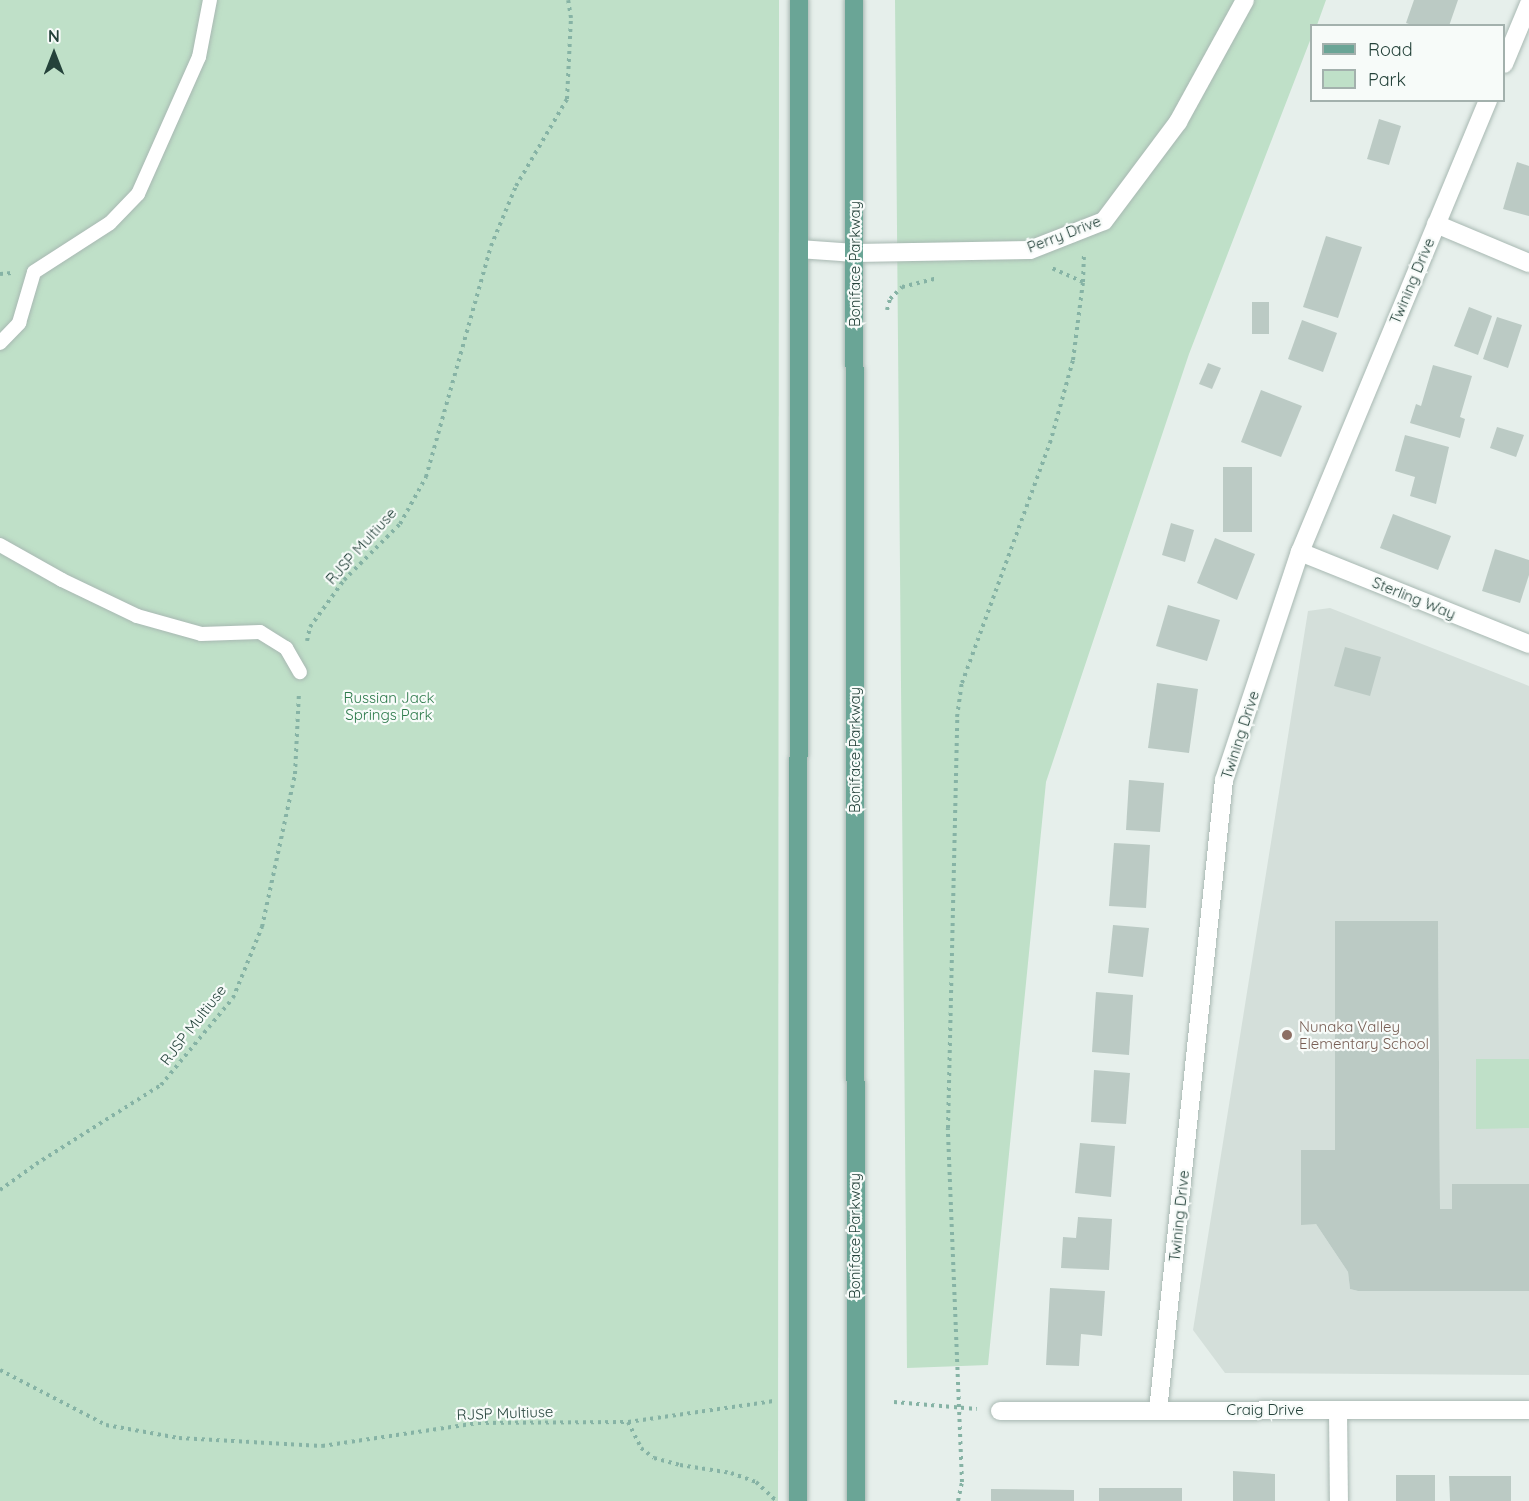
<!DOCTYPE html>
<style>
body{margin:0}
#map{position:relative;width:1529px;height:1501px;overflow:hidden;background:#e6efeb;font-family:Quicksand,sans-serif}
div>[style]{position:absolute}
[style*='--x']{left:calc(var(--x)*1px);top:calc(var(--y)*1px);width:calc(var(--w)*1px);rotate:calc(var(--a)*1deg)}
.built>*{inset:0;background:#d4dfda}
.green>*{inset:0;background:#bfe0c8}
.building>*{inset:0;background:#bbcac4}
.path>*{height:4px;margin-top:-2px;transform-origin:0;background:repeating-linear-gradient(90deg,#86b3a5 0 3px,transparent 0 7.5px)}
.roads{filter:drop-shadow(0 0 2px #a8b8b2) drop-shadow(0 0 2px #a8b8b2)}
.lane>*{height:14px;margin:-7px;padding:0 7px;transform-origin:7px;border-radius:7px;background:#fff}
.street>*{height:18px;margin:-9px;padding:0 9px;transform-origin:9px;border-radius:9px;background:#fff}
.primary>*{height:18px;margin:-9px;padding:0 9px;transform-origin:9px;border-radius:9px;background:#6aa596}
.dots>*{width:16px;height:16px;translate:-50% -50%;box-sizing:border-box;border:3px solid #f7fbf9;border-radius:50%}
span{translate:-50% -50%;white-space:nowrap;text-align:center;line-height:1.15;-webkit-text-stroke:4.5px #f7fbf9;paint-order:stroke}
.street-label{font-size:15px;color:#24423a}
.park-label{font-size:15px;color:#2d7a4b}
.education-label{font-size:15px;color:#785e54}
.left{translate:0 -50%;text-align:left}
.legend{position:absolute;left:1310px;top:24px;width:195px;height:78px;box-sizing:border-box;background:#f7fbf9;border:2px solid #a3b1ad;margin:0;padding:8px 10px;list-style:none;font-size:18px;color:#24423a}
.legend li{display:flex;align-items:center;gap:12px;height:30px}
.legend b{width:30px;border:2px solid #a3b1ad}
.north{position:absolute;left:24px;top:24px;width:60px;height:60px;-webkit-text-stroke:4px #f7fbf9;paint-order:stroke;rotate:0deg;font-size:16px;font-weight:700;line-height:24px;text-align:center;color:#24423a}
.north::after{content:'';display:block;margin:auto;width:21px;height:27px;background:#24423a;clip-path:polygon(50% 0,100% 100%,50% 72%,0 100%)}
</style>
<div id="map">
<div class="built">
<i style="clip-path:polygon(1330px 608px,1529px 686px,1529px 1184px,1452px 1184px,1452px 1209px,1440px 1209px,1438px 921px,1335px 921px,1335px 1150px,1301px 1150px,1301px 1224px,1316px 1224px,1348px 1272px,1350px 1289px,1358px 1291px,1529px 1291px,1529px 1375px,1225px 1373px,1193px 1330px,1308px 611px)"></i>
</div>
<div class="green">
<i style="clip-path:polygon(0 0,779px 0,778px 1501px,0 1501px)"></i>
<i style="clip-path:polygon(895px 0,1326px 0,1317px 25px,1312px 26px,1311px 38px,1189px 354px,1046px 782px,988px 1365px,907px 1368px)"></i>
<i style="clip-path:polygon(1476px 1059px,1529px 1059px,1529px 1128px,1476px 1129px)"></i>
</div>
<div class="building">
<i style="clip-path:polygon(1414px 0,1458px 0,1449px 26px,1415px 26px,1406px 23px)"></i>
<i style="clip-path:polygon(1379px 119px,1401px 126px,1389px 165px,1367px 159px)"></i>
<i style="clip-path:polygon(1517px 162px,1529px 166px,1529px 216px,1503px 209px)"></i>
<i style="clip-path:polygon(1326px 236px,1362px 247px,1338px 318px,1303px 307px)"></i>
<i style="clip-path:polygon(1252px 302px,1269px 302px,1269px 334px,1252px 334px)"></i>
<i style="clip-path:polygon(1469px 307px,1492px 316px,1478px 355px,1454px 346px)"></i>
<i style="clip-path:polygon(1497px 317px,1522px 325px,1508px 368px,1483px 359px)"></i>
<i style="clip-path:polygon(1302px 320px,1337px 333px,1323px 372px,1288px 359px)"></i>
<i style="clip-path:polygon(1208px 363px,1221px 368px,1212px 389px,1199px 384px)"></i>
<i style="clip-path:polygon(1433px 365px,1472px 376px,1460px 417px,1465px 419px,1460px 438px,1410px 423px,1416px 404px,1421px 406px)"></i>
<i style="clip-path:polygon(1261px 390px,1302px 406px,1281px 457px,1241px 442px)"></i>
<i style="clip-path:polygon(1497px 427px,1524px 435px,1516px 457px,1490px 448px)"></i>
<i style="clip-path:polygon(1405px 435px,1449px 447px,1436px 504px,1410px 496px,1415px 477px,1395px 471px)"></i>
<i style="clip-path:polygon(1223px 467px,1252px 467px,1252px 532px,1223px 532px)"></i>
<i style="clip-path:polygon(1393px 514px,1451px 536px,1438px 570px,1380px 548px)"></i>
<i style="clip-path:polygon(1171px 523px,1194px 530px,1185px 562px,1162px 555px)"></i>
<i style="clip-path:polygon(1215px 538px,1255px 554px,1237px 600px,1197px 583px)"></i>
<i style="clip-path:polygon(1495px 549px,1529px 560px,1529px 575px,1520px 603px,1482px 591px)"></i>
<i style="clip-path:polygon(1168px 605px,1220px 620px,1207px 661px,1156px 646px)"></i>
<i style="clip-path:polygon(1345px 647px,1381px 657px,1370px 696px,1334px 686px)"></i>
<i style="clip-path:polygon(1157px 683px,1198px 689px,1189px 753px,1148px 748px)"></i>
<i style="clip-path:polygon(1129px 780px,1164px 783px,1160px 832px,1126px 830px)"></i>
<i style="clip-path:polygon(1114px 843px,1150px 845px,1146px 908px,1109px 906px)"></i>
<i style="clip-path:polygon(1335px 921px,1438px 921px,1440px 1209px,1452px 1209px,1452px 1184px,1529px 1184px,1529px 1291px,1358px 1291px,1350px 1289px,1348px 1272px,1316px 1224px,1301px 1225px,1301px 1150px,1335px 1150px)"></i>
<i style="clip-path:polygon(1113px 925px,1149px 928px,1143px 977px,1108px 973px)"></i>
<i style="clip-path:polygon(1096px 992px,1133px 995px,1129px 1055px,1092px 1052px)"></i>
<i style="clip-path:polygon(1094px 1070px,1130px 1073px,1126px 1124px,1091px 1122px)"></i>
<i style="clip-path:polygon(1080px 1143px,1115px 1146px,1111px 1197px,1075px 1193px)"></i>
<i style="clip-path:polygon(1078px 1217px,1112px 1219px,1109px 1270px,1061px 1268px,1063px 1237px,1076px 1238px)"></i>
<i style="clip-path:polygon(1050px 1288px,1105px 1291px,1102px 1336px,1081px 1334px,1079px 1366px,1046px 1365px)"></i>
<i style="clip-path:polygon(1233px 1471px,1275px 1474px,1275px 1501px,1233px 1501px)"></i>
<i style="clip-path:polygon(1396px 1475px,1435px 1475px,1435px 1501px,1396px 1501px)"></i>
<i style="clip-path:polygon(1449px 1476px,1511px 1476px,1511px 1501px,1450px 1501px)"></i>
<i style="clip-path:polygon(1099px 1488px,1182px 1488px,1182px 1501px,1099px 1501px)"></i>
<i style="clip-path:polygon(991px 1489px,1074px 1490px,1074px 1501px,991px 1501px)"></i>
</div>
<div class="path">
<i style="--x:0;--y:274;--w:12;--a:-5"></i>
<i style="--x:1083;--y:282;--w:29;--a:-88"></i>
<i style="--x:887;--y:310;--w:11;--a:-75"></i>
<i style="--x:890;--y:299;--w:17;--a:-45"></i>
<i style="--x:902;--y:287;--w:36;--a:-14"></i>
<i style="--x:307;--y:641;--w:14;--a:-78"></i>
<i style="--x:310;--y:627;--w:58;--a:-54.1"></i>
<i style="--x:344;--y:580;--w:79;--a:-45"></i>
<i style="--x:400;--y:524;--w:54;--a:-61"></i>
<i style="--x:426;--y:477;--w:240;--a:-74.3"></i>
<i style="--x:491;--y:246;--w:65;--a:-67.4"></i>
<i style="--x:516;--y:186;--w:101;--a:-59.6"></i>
<i style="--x:567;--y:99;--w:81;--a:-87.2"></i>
<i style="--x:571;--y:18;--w:18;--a:-99"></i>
<i style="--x:0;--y:1190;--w:44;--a:-35.8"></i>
<i style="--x:36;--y:1164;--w:148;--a:-32.3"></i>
<i style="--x:161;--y:1085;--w:113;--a:-50.4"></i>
<i style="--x:233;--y:998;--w:77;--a:-67.8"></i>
<i style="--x:262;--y:927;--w:157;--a:-77.8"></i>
<i style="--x:295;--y:774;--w:82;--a:-87.2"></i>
<i style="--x:0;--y:1370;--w:119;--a:27.4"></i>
<i style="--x:106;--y:1425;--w:74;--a:10.1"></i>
<i style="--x:179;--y:1438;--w:143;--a:3.2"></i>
<i style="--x:322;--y:1446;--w:158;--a:-8.4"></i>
<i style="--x:478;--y:1423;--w:150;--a:-0.4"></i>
<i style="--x:628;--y:1422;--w:147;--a:-8.2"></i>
<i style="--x:894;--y:1402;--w:83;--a:4.8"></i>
<i style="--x:628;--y:1422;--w:29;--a:63"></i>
<i style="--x:641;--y:1448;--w:16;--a:38"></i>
<i style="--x:654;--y:1458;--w:27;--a:15"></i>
<i style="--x:680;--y:1465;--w:52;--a:8.9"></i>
<i style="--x:731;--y:1473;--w:27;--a:20"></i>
<i style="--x:756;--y:1482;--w:26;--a:43"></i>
<i style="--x:958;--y:1501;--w:19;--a:-78"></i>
<i style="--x:962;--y:1482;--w:354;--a:-92.3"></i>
<i style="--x:948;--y:1128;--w:411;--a:-88.7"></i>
<i style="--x:957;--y:717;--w:34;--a:-82"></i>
<i style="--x:962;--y:683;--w:256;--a:-69.9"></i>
<i style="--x:1050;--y:443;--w:86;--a:-74.5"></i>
<i style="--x:1073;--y:360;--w:79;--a:-82.7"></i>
<i style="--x:1083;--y:282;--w:34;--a:-156"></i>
</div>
<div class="roads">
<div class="lane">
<i style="--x:0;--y:343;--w:28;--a:-46"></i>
<i style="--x:19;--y:323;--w:53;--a:-73.6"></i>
<i style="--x:34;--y:272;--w:90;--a:-32.8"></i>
<i style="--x:110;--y:223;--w:40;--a:-46"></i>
<i style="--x:138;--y:194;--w:150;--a:-66"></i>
<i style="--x:199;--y:57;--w:58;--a:-79.1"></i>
<i style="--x:0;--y:545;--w:71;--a:29.4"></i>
<i style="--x:62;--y:580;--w:83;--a:25.6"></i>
<i style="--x:137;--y:616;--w:66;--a:15.7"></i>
<i style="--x:201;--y:634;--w:59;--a:-1.9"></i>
<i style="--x:260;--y:632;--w:31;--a:32"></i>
<i style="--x:286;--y:648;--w:28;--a:60"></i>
</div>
<div class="street">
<i style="--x:1504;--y:64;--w:65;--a:-67.4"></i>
<i style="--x:1436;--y:224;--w:101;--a:22.8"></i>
<i style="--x:799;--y:249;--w:56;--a:4.1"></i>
<i style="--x:855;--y:253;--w:175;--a:-1"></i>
<i style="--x:1030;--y:250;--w:79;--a:-21.4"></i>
<i style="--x:1104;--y:221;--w:124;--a:-53.2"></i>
<i style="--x:1178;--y:122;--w:139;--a:-61.2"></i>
<i style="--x:1300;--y:552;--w:247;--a:21.9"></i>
<i style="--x:1338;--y:1410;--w:91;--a:89.4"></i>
<i style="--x:1000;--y:1411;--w:529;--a:-0.11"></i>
<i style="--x:1158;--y:1411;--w:634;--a:-84.03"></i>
<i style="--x:1224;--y:780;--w:240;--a:-71.6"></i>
<i style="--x:1300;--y:552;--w:490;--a:-67.4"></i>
</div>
<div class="primary">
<i style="--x:854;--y:0;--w:1501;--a:89.92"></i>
<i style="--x:798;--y:1501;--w:1501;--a:-89.96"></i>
</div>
</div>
<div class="dots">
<i style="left:1287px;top:1035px;background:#8d6e63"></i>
</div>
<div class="street-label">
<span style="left:1064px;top:234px;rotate:-21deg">Perry Drive</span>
<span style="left:855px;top:264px;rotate:-90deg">Boniface Parkway</span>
<span style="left:1412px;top:281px;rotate:-67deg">Twining Drive</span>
<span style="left:361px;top:546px;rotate:-48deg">RJSP Multiuse</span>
<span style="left:1414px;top:598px;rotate:22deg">Sterling Way</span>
<span style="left:1240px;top:735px;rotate:-72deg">Twining Drive</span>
<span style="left:855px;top:750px;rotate:-90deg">Boniface Parkway</span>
<span style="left:193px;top:1025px;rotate:-52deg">RJSP Multiuse</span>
<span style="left:1179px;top:1216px;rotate:-84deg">Twining Drive</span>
<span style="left:855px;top:1236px;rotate:-90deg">Boniface Parkway</span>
<span style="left:1265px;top:1410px">Craig Drive</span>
<span style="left:505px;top:1413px;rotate:-2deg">RJSP Multiuse</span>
</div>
<div class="park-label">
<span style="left:389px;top:706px">Russian Jack<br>Springs Park</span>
</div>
<div class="education-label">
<span class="left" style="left:1299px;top:1035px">Nunaka Valley<br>Elementary School</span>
</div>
<ul class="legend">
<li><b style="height:8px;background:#6aa596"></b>Road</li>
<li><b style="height:16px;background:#bfe0c8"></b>Park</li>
</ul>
<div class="north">N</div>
</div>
